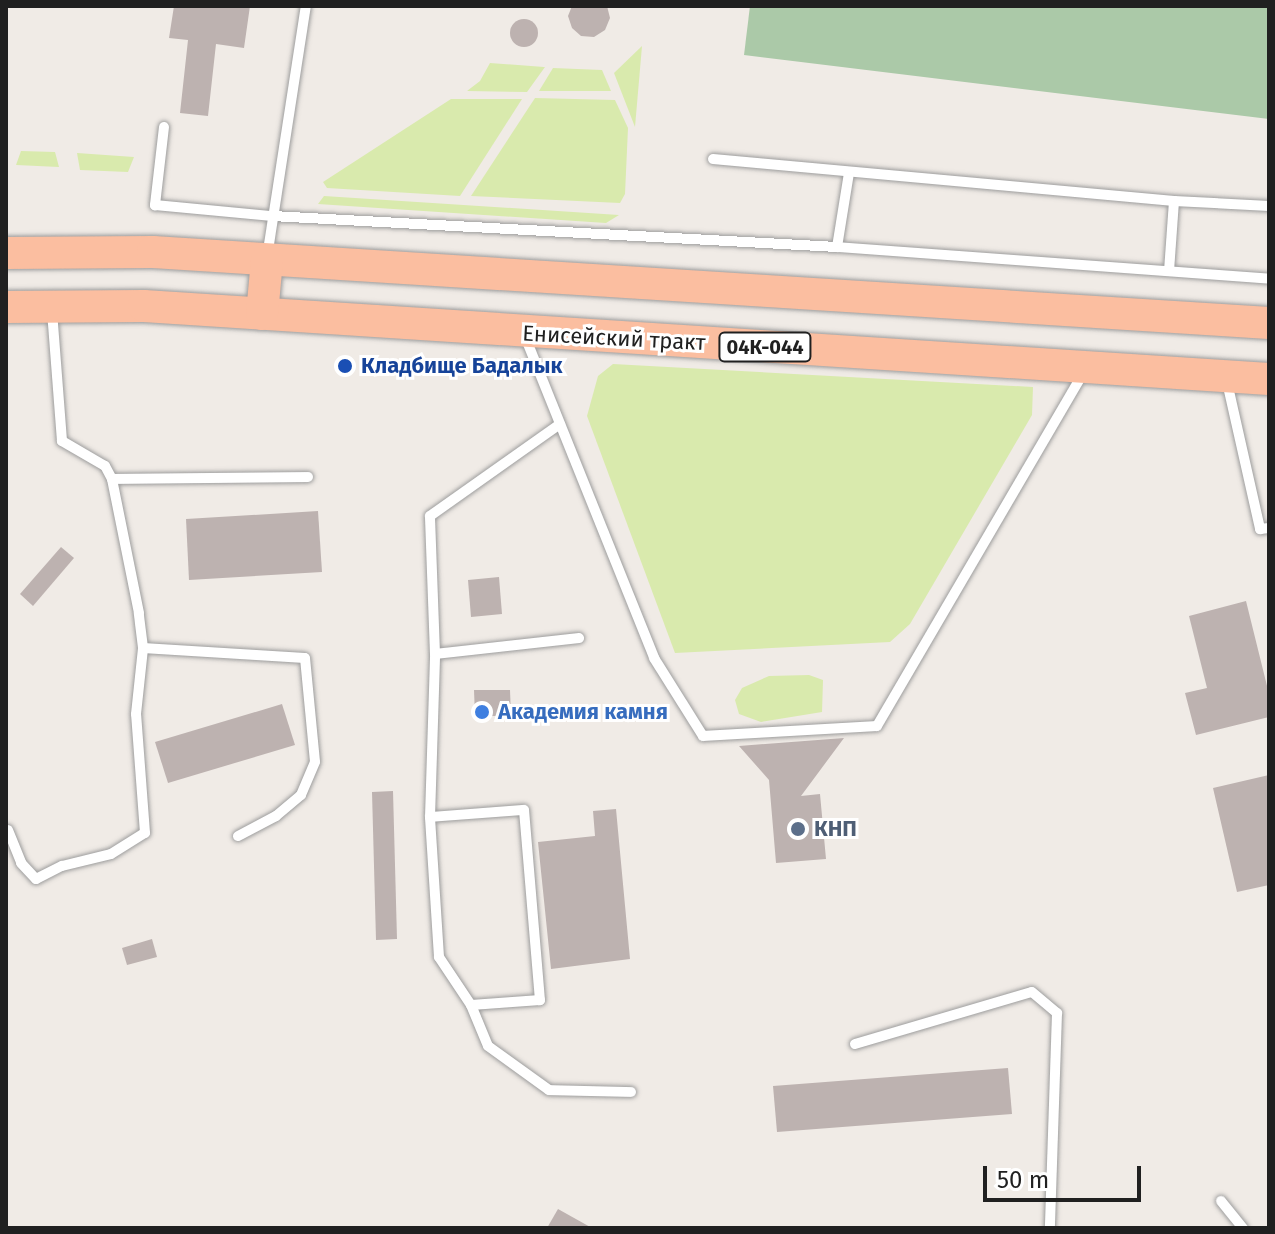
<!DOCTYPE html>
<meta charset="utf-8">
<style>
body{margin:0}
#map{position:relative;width:1275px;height:1234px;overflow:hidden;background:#f0ebe6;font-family:"Fira Sans",sans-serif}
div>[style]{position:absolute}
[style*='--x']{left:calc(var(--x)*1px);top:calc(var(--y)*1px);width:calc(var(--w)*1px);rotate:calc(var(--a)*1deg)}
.grass>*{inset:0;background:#d9eaad}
.cemetery>*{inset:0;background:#abc9a8}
.building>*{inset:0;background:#bdb2b0}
.round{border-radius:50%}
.roads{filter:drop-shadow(0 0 2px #9d9d9d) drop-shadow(0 0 2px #9d9d9d)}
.lane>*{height:10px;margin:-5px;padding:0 5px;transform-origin:5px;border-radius:5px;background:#fff}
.primary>*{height:32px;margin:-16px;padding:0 16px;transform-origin:16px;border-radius:16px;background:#fbbea0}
.dots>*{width:22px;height:22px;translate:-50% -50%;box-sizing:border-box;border:4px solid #fff;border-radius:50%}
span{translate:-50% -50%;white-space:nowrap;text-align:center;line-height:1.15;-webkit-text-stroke:6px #fff;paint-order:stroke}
.shield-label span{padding:2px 6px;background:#fff;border:2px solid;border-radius:6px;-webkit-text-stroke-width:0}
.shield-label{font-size:20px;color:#202020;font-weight:700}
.street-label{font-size:22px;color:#202020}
.transit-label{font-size:22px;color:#164399;font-weight:700}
.left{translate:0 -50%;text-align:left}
.shop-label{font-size:22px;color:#366cbe;font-weight:700}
.service-label{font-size:22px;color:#4e5e75;font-weight:700}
.frame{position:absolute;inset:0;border:8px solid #202020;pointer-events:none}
.scale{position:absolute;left:983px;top:1166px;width:158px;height:36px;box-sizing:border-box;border:4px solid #202020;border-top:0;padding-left:10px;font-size:24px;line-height:28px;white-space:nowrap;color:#202020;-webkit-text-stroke:6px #fff;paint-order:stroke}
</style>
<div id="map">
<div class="grass">
<i style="clip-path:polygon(642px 46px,635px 127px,614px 73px)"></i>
<i style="clip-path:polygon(490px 63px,544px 67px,545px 67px,527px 92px,467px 91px,480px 81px)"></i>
<i style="clip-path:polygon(553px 68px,602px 70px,611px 91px,539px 91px)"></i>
<i style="clip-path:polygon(535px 98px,615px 100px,628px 128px,625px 194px,620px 203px,471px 196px)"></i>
<i style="clip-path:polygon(451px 99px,522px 99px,460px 196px,327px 188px,323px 182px)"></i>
<i style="clip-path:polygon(21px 151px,55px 152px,59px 167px,16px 165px)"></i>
<i style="clip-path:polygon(77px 153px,134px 157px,128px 172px,80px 170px)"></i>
<i style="clip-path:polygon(324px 196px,619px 215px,606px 223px,318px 204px)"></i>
<i style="clip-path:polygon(613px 364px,1033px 387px,1032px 415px,910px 624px,890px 642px,675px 653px,587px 416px,598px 376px)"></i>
<i style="clip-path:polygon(809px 675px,823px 680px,822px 712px,761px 722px,739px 714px,735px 700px,742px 688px,769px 676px)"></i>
</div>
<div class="cemetery">
<i style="clip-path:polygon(750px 6px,1269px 6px,1269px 119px,744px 55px)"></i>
</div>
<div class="building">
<i style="clip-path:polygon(174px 6px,250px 6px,244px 48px,216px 44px,208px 116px,180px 113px,188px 40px,169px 38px)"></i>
<i style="clip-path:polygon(572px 6px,607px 6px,610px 18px,605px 30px,594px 37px,581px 36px,572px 28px,568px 16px)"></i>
<i class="round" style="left:510px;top:19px;width:28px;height:28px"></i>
<i style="clip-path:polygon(318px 511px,322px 572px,189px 580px,186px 519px)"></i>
<i style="clip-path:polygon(61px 547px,74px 558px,33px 606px,20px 594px)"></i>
<i style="clip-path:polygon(499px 577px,502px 614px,471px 617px,468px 580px)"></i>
<i style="clip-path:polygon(1246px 601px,1269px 694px,1269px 717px,1196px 735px,1185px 693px,1207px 688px,1189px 616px)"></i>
<i style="clip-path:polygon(474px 690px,510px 690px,511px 716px,475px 716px)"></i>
<i style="clip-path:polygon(282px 704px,295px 745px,168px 783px,155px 742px)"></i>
<i style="clip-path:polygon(844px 738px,801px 796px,820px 794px,826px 859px,776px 863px,769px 780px,739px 746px)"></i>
<i style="clip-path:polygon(1269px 775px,1269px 885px,1237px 892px,1213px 788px)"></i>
<i style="clip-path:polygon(393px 791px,397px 939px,376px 940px,372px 792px)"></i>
<i style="clip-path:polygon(616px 809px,630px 959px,551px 969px,538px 842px,595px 836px,593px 811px)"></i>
<i style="clip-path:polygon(152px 939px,157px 957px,127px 965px,122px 948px)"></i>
<i style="clip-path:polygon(1008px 1068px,1012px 1114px,777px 1132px,773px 1086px)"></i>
<i style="clip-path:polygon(558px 1209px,592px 1228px,547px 1228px)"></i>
</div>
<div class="roads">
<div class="lane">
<i style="--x:164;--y:127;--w:79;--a:96.6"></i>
<i style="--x:155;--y:205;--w:118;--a:5.4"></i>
<i style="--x:272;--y:216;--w:566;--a:3.14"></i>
<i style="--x:837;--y:247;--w:433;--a:4.2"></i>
<i style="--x:713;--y:159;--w:463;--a:5.2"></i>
<i style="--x:1174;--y:201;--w:95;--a:3"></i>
<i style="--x:837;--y:247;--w:75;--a:-80.8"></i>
<i style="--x:267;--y:257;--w:254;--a:-81.2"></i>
<i style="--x:1169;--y:271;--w:70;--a:-85.9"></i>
<i style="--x:524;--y:334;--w:349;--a:68.1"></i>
<i style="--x:654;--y:658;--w:92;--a:57.9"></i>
<i style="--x:703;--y:736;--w:174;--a:-3.3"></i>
<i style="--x:877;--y:726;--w:409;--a:-59.7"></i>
<i style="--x:1227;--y:382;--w:151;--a:77.3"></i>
<i style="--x:1260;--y:529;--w:9;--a:-6"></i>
<i style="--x:112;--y:479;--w:196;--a:-0.6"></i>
<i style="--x:143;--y:648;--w:162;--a:3.5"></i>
<i style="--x:305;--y:658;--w:104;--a:84.5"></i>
<i style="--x:315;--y:762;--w:36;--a:113"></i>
<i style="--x:301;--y:795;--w:33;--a:140"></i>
<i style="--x:276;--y:816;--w:43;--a:152.2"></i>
<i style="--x:435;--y:654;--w:145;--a:-6.3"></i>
<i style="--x:430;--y:817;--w:94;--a:-4.3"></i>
<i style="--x:524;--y:810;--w:191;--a:85.2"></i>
<i style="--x:540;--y:1000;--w:69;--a:175.9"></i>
<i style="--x:471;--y:1005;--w:58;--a:-123.7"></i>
<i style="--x:439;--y:957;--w:140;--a:-93.7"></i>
<i style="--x:430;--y:817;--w:163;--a:-88.2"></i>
<i style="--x:435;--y:654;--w:138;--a:-92.1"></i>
<i style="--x:430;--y:516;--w:159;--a:-35.3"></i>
<i style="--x:8;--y:830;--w:35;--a:68"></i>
<i style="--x:21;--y:863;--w:22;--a:47"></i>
<i style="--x:36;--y:879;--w:29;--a:-27"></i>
<i style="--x:62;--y:866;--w:50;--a:-13.8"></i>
<i style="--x:111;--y:854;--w:40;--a:-32"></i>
<i style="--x:145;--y:833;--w:119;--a:-94.3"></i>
<i style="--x:136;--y:714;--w:66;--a:-83.9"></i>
<i style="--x:143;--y:648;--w:35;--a:-97"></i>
<i style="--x:139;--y:613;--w:137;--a:-101.4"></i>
<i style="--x:112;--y:479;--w:15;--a:-118"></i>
<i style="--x:105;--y:466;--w:50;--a:-149.8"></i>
<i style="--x:62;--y:441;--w:131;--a:-94.4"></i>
<i style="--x:471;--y:1005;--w:44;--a:67.5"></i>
<i style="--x:488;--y:1046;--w:75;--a:35.8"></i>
<i style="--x:549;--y:1090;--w:82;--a:1.4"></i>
<i style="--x:855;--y:1044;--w:184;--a:-16.4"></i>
<i style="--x:1032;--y:992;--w:33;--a:40"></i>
<i style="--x:1057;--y:1013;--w:215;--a:91.9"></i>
<i style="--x:1221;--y:1201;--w:35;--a:51"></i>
</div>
<div class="primary">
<i style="--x:6;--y:253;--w:147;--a:-0.4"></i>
<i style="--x:153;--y:252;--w:1118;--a:3.64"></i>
<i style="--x:6;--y:307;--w:138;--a:-0.4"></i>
<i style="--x:144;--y:306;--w:1127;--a:3.71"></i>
<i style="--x:262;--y:314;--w:54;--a:-84.7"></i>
</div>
</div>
<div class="dots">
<i style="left:345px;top:366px;background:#1a4fb4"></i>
<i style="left:482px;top:712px;background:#3f7fe0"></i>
<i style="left:798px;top:829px;background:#5c6f8a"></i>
</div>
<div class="shield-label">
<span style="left:765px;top:347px">04К-044</span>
</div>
<div class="street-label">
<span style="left:614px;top:338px;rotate:3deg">Енисейский тракт</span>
</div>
<div class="transit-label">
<span class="left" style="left:361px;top:366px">Кладбище Бадалык</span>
</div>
<div class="shop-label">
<span class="left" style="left:498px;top:712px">Академия камня</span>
</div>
<div class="service-label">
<span class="left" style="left:814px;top:829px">КНП</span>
</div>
<div class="frame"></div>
<div class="scale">50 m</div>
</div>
